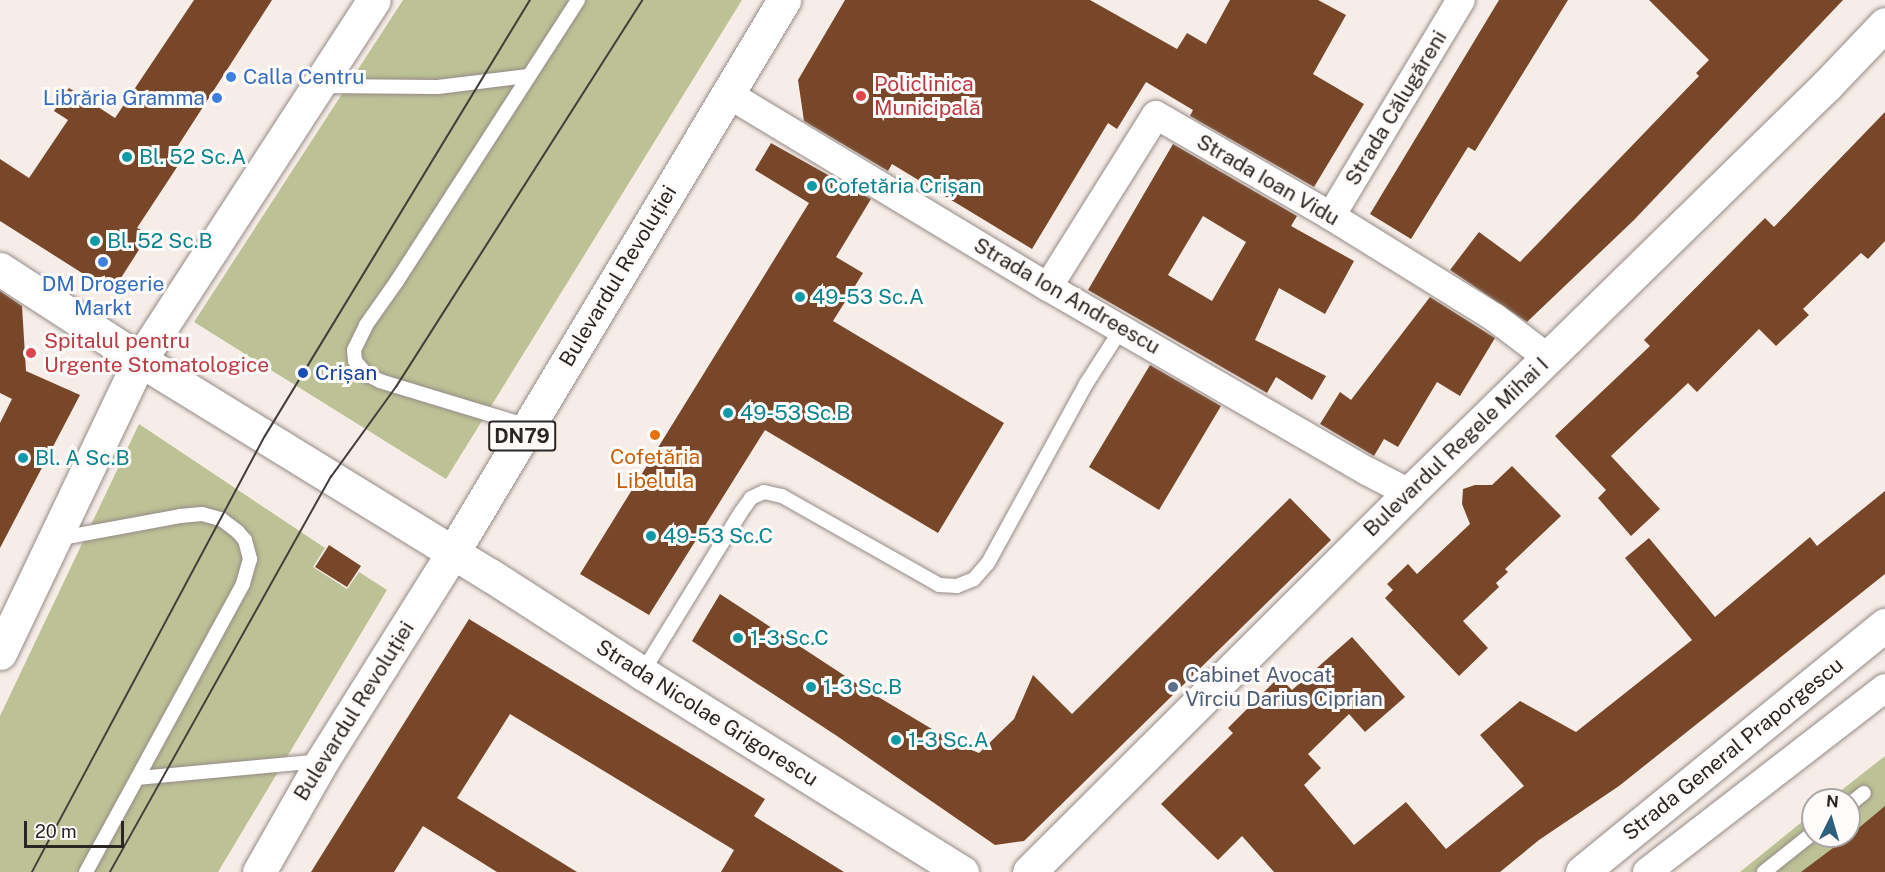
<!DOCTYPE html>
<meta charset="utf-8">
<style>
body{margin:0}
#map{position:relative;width:1885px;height:872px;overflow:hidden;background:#f7ede8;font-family:"Public Sans",sans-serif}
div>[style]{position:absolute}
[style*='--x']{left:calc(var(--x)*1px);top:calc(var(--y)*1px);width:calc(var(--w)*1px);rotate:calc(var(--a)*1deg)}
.green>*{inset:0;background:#bcc295}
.building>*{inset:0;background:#78472a}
.roads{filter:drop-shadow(0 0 2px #948b87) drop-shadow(0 0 2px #948b87)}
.lane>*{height:14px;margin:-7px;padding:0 7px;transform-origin:7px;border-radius:7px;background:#fff}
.street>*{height:28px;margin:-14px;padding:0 14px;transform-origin:14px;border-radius:14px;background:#fff}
.secondary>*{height:33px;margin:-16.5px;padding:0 16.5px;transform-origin:16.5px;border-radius:16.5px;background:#fff}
.primary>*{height:33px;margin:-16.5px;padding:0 16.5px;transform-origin:16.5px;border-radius:16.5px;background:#fff}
.tram>*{height:1.5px;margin:-0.75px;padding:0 0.75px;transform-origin:0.75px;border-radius:0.75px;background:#433e3c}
.dots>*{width:16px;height:16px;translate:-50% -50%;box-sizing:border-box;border:3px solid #fefcfb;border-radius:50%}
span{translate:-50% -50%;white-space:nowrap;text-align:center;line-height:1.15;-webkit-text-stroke:6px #fefcfb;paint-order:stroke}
.shield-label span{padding:2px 4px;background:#fefcfb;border:2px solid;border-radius:4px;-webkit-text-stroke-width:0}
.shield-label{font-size:20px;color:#2a2624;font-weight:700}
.shop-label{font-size:21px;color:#366cbe}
.left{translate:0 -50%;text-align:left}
.right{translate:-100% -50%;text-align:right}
.health-label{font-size:21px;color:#be3a42}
.street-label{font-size:21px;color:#2a2624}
.culture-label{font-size:21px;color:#0d838f}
.transit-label{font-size:21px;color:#164399}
.food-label{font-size:21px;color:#c56008}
.service-label{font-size:21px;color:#4e5e75}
.north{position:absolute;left:1801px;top:788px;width:60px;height:60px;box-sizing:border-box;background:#fefcfb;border:2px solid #a9a6a5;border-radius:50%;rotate:5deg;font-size:16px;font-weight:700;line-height:24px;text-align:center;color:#2a2624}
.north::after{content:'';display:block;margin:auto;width:21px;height:27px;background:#2f5f7e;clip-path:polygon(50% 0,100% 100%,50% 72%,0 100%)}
.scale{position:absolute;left:24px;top:821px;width:100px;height:27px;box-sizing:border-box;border:3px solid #2a2624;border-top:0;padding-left:8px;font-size:18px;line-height:21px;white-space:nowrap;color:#2a2624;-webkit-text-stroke:4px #fefcfb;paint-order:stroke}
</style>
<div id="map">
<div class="green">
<i style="clip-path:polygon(403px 0,742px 0,446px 479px,194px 322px)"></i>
<i style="clip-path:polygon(139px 424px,325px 548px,313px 567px,347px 589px,359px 572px,387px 590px,218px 872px,0 872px,0 716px)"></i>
<i style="clip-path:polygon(1885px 756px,1885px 872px,1740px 872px,1813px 813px,1813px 836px,1849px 836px,1849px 800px,1829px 800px)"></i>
</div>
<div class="building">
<i style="clip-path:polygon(194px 0,272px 0,172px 155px,181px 161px,137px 228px,149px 234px,112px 292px,0 221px,0 159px,29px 178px,68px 120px,54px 111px,69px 88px,115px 118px)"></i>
<i style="clip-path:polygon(845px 0,1090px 0,1177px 49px,1187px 33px,1206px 44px,1230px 0,1318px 0,1346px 15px,1313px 74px,1364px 104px,1314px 187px,1190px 116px,1193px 110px,1146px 82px,1117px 129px,1108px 123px,1032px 249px,892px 164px,888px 171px,804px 121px,798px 80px)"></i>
<i style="clip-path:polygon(1499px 0,1568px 0,1475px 151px,1468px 147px,1411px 239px,1370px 214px)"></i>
<i style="clip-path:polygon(1649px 0,1843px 0,1634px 220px,1527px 322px,1450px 270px,1479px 232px,1520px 262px,1699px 76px,1696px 73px,1709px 60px)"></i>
<i style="clip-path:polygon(1885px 112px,1885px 241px,1868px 259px,1861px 253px,1803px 309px,1809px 315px,1776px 346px,1759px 329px,1697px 392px,1688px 383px,1611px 456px,1660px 509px,1631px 536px,1598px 498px,1606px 490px,1555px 436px,1650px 346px,1644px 340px,1746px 237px,1765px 218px,1774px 227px)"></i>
<i style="clip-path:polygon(771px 143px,871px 199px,836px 257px,863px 273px,833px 321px,1004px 423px,938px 533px,765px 430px,649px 615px,580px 574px,809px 203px,755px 170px)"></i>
<i style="clip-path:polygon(evenodd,1173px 144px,1297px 216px,1291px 226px,1354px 261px,1325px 314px,1279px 288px,1255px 340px,1326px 376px,1312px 400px,1276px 377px,1267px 393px,1088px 290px,1173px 144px,1203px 216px,1246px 242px,1212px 301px,1168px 275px,1203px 216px)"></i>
<i style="clip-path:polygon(0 291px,22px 306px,26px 371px,80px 395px,0 548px,0 423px,12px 399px,0 393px)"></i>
<i style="clip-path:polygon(1430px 297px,1495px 338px,1460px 396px,1437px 382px,1398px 447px,1384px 439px,1374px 456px,1320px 424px,1340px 392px,1351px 400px)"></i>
<i style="clip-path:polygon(1150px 365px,1221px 406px,1159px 510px,1089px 467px)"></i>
<i style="clip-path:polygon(1512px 466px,1561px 516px,1505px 569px,1508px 572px,1496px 583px,1499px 587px,1463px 621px,1488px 648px,1459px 676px,1385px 598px,1393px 590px,1387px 584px,1408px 564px,1417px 574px,1470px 524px,1462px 504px,1463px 489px,1475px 485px,1492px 485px)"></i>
<i style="clip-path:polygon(1885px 491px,1885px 574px,1619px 786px,1539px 840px,1500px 872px,1274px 872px,1242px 836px,1218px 860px,1161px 804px,1233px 733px,1228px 728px,1279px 677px,1292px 690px,1352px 637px,1405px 697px,1365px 732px,1349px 714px,1308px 754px,1321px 768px,1304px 785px,1354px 845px,1406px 802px,1446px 849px,1524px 786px,1480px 735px,1520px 701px,1576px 732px,1692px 640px,1625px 558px,1649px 538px,1715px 617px,1810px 537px,1817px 546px)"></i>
<i style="clip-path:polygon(1290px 498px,1331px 540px,1024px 841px,995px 845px,837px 736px,692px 641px,720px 594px,865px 689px,957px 744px,979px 753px,1014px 719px,1033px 675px,1072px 714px)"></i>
<i style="clip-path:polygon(329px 545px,361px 566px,347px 587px,315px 567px)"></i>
<i style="clip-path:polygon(469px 619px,765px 799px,754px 816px,844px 872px,721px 872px,734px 850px,510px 714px,457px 798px,577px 872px,497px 872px,423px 826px,394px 872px,311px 872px)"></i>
<i style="clip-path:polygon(1885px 806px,1885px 872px,1801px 872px,1849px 836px)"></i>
</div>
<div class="roads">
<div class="lane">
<i style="--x:320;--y:86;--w:118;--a:0.5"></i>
<i style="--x:438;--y:87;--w:91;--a:-7"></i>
<i style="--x:528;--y:426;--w:155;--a:-163.1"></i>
<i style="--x:380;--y:381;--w:16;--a:-153"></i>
<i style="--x:366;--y:374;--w:17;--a:-130"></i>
<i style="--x:355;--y:361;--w:11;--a:-95"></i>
<i style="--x:354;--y:350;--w:28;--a:-64"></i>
<i style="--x:366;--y:325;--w:54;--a:-54.8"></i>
<i style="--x:397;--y:281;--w:334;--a:-57.2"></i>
<i style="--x:56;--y:539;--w:126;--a:-10.5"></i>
<i style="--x:180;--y:516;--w:22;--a:-5"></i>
<i style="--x:202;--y:514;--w:20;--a:15"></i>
<i style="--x:221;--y:519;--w:21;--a:37"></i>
<i style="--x:238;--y:532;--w:11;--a:49"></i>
<i style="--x:245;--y:540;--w:20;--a:75"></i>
<i style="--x:250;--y:559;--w:26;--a:106"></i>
<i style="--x:243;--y:584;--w:328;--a:118.6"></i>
<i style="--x:642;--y:673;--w:189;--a:-58.4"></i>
<i style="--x:741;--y:512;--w:17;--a:-54"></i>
<i style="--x:751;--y:498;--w:14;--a:-25"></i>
<i style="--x:764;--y:492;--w:18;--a:13"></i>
<i style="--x:782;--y:496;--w:180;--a:29.5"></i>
<i style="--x:939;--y:585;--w:18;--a:3"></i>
<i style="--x:957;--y:586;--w:18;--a:-22"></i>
<i style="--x:974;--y:579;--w:21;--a:-49"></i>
<i style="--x:988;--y:563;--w:204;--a:-61.3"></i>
<i style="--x:1086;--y:384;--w:67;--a:-57.3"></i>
<i style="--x:138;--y:778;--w:184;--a:-5.3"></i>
<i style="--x:1849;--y:805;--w:19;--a:-39"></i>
<i style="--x:1764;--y:872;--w:63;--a:-38.5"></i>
</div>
<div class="street">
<i style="--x:728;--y:94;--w:374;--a:31.1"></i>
<i style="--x:1048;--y:287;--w:368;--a:30"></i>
<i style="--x:1367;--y:471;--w:47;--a:27.6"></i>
<i style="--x:1331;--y:216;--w:252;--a:-59"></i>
<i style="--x:1048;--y:287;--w:203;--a:-57.9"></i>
<i style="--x:1156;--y:115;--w:202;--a:30"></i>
<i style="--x:1331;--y:216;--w:192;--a:31.8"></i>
<i style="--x:1494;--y:317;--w:68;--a:37.2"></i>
<i style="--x:1647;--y:872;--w:301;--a:-37.7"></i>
</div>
<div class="secondary">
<i style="--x:0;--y:269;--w:167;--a:33"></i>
<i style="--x:140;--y:360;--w:411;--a:31.6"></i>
<i style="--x:490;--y:575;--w:181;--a:32.8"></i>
<i style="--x:642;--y:673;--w:377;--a:31.9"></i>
<i style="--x:1029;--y:872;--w:537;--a:-44.92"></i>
<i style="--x:1409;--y:493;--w:584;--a:-44.31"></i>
<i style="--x:1827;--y:85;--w:84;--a:-46.4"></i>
<i style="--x:1582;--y:872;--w:391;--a:-39.2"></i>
</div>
<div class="primary">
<i style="--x:0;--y:653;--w:325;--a:-64.5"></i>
<i style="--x:140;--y:360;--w:429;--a:-57"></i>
<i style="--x:259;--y:872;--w:128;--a:-60.4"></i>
<i style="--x:322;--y:761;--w:247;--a:-57.9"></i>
<i style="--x:453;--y:552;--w:644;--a:-59.05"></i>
</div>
</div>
<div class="tram">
<i style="--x:32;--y:872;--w:494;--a:-61.9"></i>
<i style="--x:265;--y:436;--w:510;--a:-58.71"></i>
<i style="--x:110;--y:872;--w:453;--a:-60.8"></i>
<i style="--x:331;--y:477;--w:111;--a:-54.2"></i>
<i style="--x:396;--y:387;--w:459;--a:-57.5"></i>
</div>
<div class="dots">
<i style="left:231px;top:77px;background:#3f7fe0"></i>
<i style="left:861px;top:96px;background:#e0444e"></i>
<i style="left:217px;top:98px;background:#3f7fe0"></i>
<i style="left:127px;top:157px;background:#0f9aa8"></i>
<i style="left:812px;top:186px;background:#0f9aa8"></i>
<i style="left:95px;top:241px;background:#0f9aa8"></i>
<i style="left:103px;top:262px;background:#3f7fe0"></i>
<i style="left:800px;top:297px;background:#0f9aa8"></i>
<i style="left:31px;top:353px;background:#e0444e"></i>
<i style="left:303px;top:373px;background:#1a4fb4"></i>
<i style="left:728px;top:413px;background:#0f9aa8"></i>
<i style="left:655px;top:435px;background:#e8710a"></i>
<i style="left:23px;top:458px;background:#0f9aa8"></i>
<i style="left:651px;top:536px;background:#0f9aa8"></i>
<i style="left:738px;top:638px;background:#0f9aa8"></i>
<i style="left:811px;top:687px;background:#0f9aa8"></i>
<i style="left:1173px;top:687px;background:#5c6f8a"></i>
<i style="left:896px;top:740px;background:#0f9aa8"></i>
</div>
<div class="shield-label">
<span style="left:522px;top:436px">DN79</span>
</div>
<div class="shop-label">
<span class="left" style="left:243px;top:77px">Calla Centru</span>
<span class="right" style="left:205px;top:98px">Librăria Gramma</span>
<span style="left:103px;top:296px">DM Drogerie<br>Markt</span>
</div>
<div class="health-label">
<span class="left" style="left:874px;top:96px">Policlinica<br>Municipală</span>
<span class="left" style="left:44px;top:353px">Spitalul pentru<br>Urgente Stomatologice</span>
</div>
<div class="street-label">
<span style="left:1396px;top:108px;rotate:-59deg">Strada Călugăreni</span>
<span style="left:1268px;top:180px;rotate:30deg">Strada Ioan Vidu</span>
<span style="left:618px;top:276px;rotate:-59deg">Bulevardul Revoluției</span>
<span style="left:1067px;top:296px;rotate:30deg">Strada Ion Andreescu</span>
<span style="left:1456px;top:447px;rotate:-44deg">Bulevardul Regele Mihai I</span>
<span style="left:354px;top:711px;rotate:-58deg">Bulevardul Revoluției</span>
<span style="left:707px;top:713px;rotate:32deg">Strada Nicolae Grigorescu</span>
<span style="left:1733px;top:749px;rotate:-39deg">Strada General Praporgescu</span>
</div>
<div class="culture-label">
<span class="left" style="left:139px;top:157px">Bl. 52 Sc.A</span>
<span class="left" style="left:824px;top:186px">Cofetăria Crișan</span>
<span class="left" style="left:107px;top:241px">Bl. 52 Sc.B</span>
<span class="left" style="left:812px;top:297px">49-53 Sc.A</span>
<span class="left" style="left:740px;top:413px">49-53 Sc.B</span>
<span class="left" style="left:35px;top:458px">Bl. A Sc.B</span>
<span class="left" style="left:663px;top:536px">49-53 Sc.C</span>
<span class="left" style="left:750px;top:638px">1-3 Sc.C</span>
<span class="left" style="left:823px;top:687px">1-3 Sc.B</span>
<span class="left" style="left:908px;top:740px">1-3 Sc.A</span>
</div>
<div class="transit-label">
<span class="left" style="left:315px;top:373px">Crișan</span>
</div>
<div class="food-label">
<span style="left:655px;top:469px">Cofetăria<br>Libelula</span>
</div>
<div class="service-label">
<span class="left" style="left:1185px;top:687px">Cabinet Avocat<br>Vîrciu Darius Ciprian</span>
</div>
<div class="north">N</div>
<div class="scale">20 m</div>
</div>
